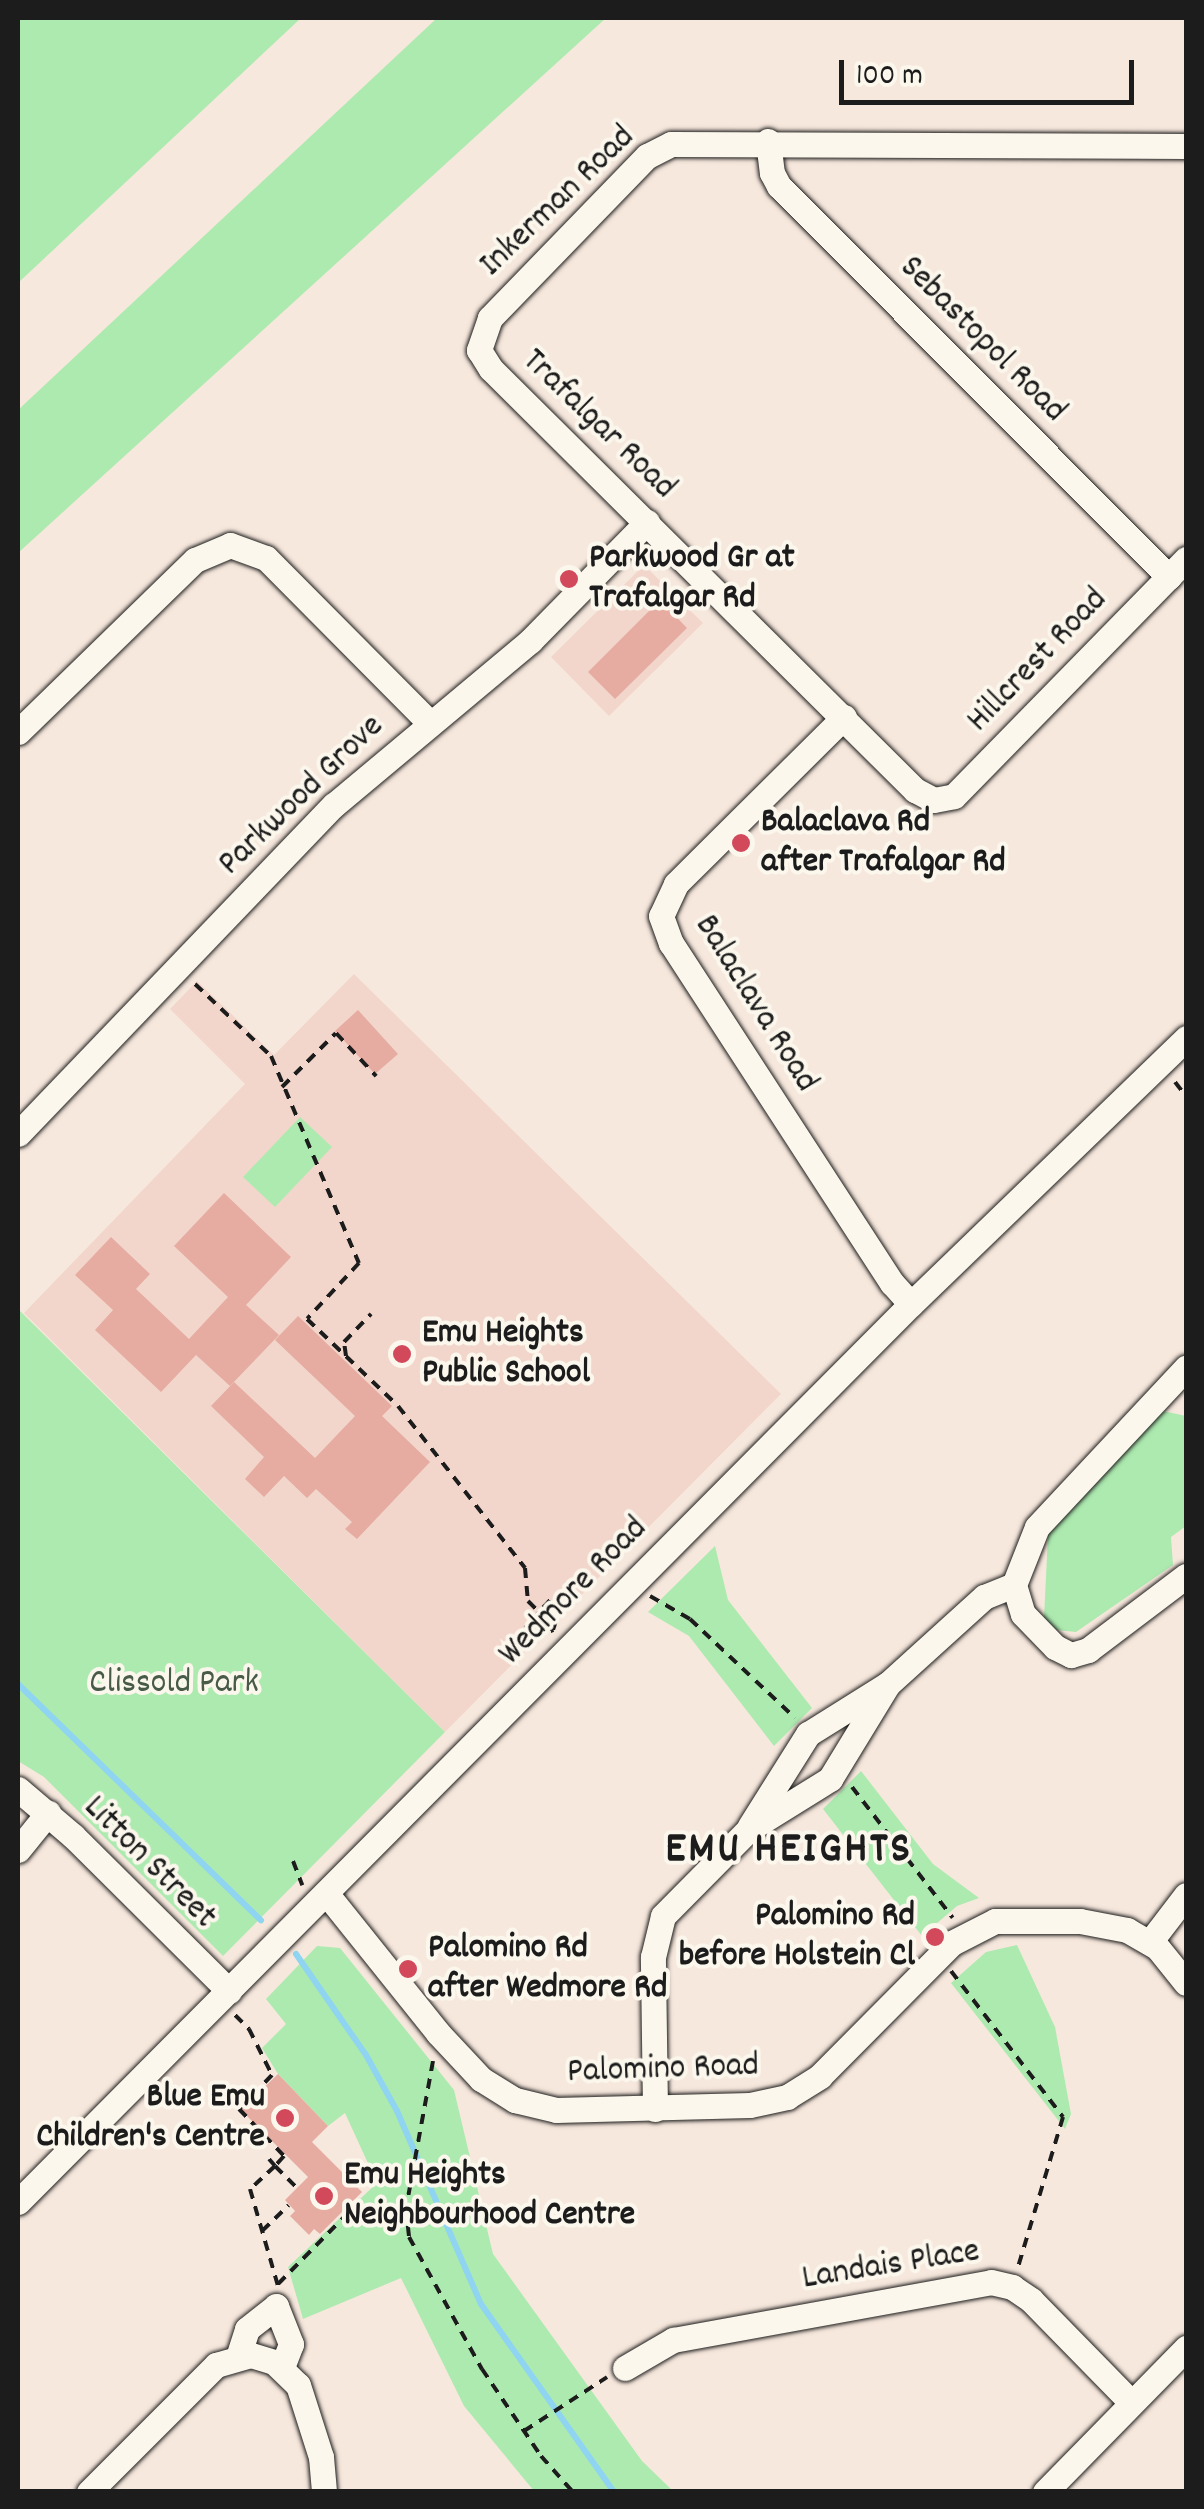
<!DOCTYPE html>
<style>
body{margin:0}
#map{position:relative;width:1204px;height:2509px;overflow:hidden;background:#f7e8dd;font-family:Dekko,sans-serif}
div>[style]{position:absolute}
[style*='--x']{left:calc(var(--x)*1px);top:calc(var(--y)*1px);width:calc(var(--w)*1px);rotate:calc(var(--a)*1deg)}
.built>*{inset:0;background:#f2d6cb}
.green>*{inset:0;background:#adeab0}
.stream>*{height:6px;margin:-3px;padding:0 3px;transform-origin:3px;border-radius:3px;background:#8fd4f0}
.building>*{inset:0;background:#e6aca1}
.path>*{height:4px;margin-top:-2px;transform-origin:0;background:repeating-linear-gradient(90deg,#1c1c1c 0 10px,transparent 0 18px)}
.roads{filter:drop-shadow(0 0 2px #1c1c1c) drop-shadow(0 0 2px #1c1c1c)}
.minor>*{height:25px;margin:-12.5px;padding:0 12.5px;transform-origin:12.5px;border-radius:12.5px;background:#fbf7ec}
.dots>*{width:28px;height:28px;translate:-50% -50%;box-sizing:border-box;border:5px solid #fbf7ec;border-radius:50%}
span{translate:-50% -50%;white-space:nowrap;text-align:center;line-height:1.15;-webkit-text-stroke:8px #fbf7ec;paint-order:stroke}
.street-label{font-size:35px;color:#1c1c1c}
.poi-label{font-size:35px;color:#1c1c1c;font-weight:700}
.left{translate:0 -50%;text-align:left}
.right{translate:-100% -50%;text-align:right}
.park-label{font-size:35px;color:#485a48}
.district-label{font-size:45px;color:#1c1c1c;font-weight:700;letter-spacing:2.5px}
.frame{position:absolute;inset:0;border:20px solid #1c1c1c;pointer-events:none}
.scale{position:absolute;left:839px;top:60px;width:295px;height:45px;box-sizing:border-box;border:5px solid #1c1c1c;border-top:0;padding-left:12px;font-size:30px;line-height:35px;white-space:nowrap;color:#1c1c1c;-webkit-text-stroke:8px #fbf7ec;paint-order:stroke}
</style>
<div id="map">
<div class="built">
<i style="clip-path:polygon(644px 565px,703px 623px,609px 716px,551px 657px)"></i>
<i style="clip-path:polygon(354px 974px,781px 1394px,445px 1732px,24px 1313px,245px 1084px,170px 1009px,197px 981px,274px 1055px)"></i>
</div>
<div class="green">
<i style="clip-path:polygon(18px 18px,301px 18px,18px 283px)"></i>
<i style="clip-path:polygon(437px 18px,606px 18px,18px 553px,18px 410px)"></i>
<i style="clip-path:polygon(300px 1117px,332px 1147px,275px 1207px,243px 1177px)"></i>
<i style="clip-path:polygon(18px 1309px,445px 1732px,223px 1956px,44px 1777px,18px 1761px)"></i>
<i style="clip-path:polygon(1163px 1411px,1186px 1416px,1186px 1526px,1171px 1537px,1173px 1565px,1076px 1632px,1056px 1630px,1044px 1618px,1048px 1535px)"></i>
<i style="clip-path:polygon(715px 1546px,728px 1600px,812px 1708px,774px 1746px,689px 1636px,648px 1612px)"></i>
<i style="clip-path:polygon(861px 1771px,933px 1864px,979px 1898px,957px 1906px,922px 1936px,823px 1809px)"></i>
<i style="clip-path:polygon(1017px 1945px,1055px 2027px,1071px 2114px,1065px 2129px,951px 1983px,986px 1952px)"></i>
<i style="clip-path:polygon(317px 1946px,340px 1948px,454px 2090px,493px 2254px,642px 2461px,673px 2491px,534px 2491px,464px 2406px,401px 2278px,303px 2319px,288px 2267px,377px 2183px,345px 2113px,328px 2126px,278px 2074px,262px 2048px,286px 2024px,266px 1999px)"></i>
</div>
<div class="stream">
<i style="--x:18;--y:1684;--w:339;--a:44.2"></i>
<i style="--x:296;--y:1954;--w:123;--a:55.3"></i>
<i style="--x:366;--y:2055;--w:64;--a:61"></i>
<i style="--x:397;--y:2111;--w:210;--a:66.5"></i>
<i style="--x:481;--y:2304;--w:230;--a:54.7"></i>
</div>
<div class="building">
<i style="clip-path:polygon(660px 600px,687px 628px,615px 699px,588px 672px)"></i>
<i style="clip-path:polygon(358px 1010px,398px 1054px,375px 1074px,335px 1031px)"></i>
<i style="clip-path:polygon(224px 1193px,291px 1257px,246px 1305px,279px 1335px,230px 1386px,196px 1355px,161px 1392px,95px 1330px,113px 1310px,75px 1275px,111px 1237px,150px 1274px,136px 1289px,189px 1339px,228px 1297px,174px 1246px)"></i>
<i style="clip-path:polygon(298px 1316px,392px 1406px,382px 1416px,430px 1462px,357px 1539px,345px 1529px,352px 1522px,316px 1489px,307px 1498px,284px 1476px,264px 1497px,245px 1479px,264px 1457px,211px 1406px,234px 1382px,315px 1458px,355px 1416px,275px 1340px)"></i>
<i style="clip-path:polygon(278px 2074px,328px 2126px,312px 2142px,362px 2192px,320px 2234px,314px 2229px,309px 2235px,290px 2216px,295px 2211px,285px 2200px,308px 2177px,241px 2110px)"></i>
</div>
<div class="path">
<i style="--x:195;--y:984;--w:105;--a:43.5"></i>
<i style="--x:271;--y:1056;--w:225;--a:67"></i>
<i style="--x:359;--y:1263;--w:76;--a:132.9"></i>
<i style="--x:307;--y:1319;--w:126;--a:43.7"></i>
<i style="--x:398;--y:1406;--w:206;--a:51.9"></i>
<i style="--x:525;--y:1568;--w:33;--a:85"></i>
<i style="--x:528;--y:1601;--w:16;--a:45"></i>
<i style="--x:539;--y:1612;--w:21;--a:131"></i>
<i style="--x:525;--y:1628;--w:13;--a:48"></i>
<i style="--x:534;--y:1638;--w:21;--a:-23"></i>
<i style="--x:553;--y:1630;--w:22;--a:-72"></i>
<i style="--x:560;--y:1609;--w:13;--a:-138"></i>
<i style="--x:550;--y:1600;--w:16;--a:133"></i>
<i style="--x:1175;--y:1082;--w:18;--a:52"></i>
<i style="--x:282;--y:1087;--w:76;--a:-45"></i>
<i style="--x:336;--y:1033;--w:59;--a:47.1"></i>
<i style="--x:346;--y:1356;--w:14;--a:-98"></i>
<i style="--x:344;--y:1342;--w:39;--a:-46"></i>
<i style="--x:650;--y:1596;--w:46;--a:29.9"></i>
<i style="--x:690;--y:1619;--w:144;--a:43.3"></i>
<i style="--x:852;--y:1787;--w:165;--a:52.4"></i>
<i style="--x:293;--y:1861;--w:26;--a:69"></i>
<i style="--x:951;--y:1971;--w:184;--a:52.5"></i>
<i style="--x:1063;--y:2117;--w:157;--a:106.7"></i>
<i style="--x:235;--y:2015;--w:20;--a:45"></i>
<i style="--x:249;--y:2029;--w:51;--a:63.4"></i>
<i style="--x:272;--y:2075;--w:47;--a:134.1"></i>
<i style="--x:239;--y:2109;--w:65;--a:46.2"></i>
<i style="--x:284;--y:2156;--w:13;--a:132"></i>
<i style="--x:275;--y:2166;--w:31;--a:45"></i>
<i style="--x:433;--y:2061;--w:149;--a:100.4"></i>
<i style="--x:406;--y:2208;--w:29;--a:84"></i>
<i style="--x:409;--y:2237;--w:151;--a:61.1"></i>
<i style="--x:482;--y:2369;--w:105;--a:55.9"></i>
<i style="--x:541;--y:2456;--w:48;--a:48.4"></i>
<i style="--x:269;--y:2159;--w:9;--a:49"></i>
<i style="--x:275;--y:2166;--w:34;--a:137"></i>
<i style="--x:250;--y:2189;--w:101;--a:73.9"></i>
<i style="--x:262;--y:2231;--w:37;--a:-44"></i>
<i style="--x:278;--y:2284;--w:100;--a:-45.4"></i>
<i style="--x:348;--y:2213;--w:58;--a:-4.9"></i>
<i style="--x:524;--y:2431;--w:99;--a:-33"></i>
</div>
<div class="roads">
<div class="minor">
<i style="--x:768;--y:141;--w:32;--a:83"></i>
<i style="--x:772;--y:173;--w:15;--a:62"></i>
<i style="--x:779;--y:186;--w:552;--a:45.07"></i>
<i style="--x:1186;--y:146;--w:515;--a:-179.78"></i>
<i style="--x:671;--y:144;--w:27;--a:153"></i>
<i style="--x:647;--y:156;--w:226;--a:134.1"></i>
<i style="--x:490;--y:318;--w:34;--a:109"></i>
<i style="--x:479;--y:350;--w:22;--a:58"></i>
<i style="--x:491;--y:369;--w:598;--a:44.8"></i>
<i style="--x:915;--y:790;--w:21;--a:28"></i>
<i style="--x:934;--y:800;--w:20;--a:-11"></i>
<i style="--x:954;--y:796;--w:332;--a:-45.6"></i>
<i style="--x:844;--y:717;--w:237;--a:135.2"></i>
<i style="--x:676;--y:884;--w:35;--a:115"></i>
<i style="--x:661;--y:916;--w:29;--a:70"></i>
<i style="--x:671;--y:943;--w:406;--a:57"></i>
<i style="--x:892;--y:1283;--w:28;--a:48"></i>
<i style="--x:18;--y:732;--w:247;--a:-44.2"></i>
<i style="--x:195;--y:560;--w:38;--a:-23"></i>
<i style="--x:230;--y:545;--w:38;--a:20"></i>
<i style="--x:266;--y:558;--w:233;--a:45.2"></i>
<i style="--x:18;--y:1134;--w:456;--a:-46.2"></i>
<i style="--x:334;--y:805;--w:256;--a:-39.9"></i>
<i style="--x:530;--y:641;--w:167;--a:-45.5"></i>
<i style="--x:1014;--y:1585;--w:62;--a:-68.4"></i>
<i style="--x:1037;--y:1527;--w:218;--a:-46.9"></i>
<i style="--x:1014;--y:1585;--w:30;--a:73"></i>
<i style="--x:1023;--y:1614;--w:46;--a:45.9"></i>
<i style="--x:1055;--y:1647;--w:18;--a:27"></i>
<i style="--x:1071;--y:1655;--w:18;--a:-16"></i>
<i style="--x:1088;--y:1650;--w:123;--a:-37.1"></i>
<i style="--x:18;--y:1789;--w:72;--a:40.5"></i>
<i style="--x:73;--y:1836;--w:220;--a:44.8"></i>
<i style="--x:750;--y:1826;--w:109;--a:-57.8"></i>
<i style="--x:808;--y:1734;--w:94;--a:-32"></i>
<i style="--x:888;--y:1684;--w:130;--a:-42.2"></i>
<i style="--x:984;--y:1597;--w:32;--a:-22"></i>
<i style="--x:18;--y:1850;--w:48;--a:-51"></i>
<i style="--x:326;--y:1893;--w:179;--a:51.3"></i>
<i style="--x:438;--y:2033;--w:63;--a:46.9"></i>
<i style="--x:481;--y:2079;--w:40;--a:32"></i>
<i style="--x:515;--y:2100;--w:42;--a:13.7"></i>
<i style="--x:556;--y:2110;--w:194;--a:-1.5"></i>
<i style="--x:750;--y:2105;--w:38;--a:-12"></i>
<i style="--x:787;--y:2097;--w:39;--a:-32"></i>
<i style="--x:820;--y:2076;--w:187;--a:-45.2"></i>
<i style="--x:952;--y:1943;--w:48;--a:-27.1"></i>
<i style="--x:995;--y:1921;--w:85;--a:0"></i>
<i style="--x:1080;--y:1921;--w:48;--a:10.8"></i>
<i style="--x:1127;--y:1930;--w:34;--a:30"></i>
<i style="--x:1157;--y:1947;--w:46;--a:51.1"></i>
<i style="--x:1150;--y:1942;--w:59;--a:-52.5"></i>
<i style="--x:655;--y:2109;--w:152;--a:-90.8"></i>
<i style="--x:653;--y:1957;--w:42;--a:-76.3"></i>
<i style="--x:663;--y:1916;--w:121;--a:-45.3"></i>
<i style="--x:748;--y:1830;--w:97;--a:-31.9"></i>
<i style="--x:830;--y:1779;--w:111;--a:-58.6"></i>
<i style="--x:18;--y:2202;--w:1266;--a:-45.16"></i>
<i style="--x:911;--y:1304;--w:383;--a:-44"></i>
<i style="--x:238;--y:2357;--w:29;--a:-72"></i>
<i style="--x:247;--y:2329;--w:37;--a:-38"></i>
<i style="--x:276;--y:2306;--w:41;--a:68.5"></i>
<i style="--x:291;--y:2344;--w:25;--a:111"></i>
<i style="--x:625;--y:2368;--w:56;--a:-30.3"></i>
<i style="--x:673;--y:2340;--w:323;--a:-10.3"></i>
<i style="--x:991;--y:2282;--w:22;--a:13"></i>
<i style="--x:1012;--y:2287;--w:23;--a:34"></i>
<i style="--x:1031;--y:2300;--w:144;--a:45.6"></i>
<i style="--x:89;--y:2492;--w:180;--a:-45"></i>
<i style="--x:216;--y:2365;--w:36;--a:-16"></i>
<i style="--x:251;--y:2355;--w:24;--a:17"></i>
<i style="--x:274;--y:2362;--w:33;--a:44"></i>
<i style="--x:298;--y:2385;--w:76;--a:72.3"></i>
<i style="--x:321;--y:2457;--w:35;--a:85"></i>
<i style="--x:1045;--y:2492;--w:202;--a:-45.6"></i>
</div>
</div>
<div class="dots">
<i style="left:569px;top:579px;background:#d1495b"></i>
<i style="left:741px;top:843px;background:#d1495b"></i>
<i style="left:402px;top:1354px;background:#d1495b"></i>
<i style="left:935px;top:1937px;background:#d1495b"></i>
<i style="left:408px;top:1969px;background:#d1495b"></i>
<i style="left:285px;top:2118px;background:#d1495b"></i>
<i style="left:324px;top:2196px;background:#d1495b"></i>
</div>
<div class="street-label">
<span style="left:558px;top:202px;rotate:-44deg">Inkerman Road</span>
<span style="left:982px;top:340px;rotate:45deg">Sebastopol Road</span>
<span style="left:598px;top:425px;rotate:44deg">Trafalgar Road</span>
<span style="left:1038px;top:661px;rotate:-46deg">Hillcrest Road</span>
<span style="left:302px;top:796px;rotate:-44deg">Parkwood Grove</span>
<span style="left:755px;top:1004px;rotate:58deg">Balaclava Road</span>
<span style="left:574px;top:1592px;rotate:-45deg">Wedmore Road</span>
<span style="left:149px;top:1863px;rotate:45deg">Litton Street</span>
<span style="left:663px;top:2070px;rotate:-2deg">Palomino Road</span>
<span style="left:891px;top:2266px;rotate:-9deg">Landais Place</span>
</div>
<div class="poi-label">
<span class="left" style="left:589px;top:579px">Parkwood Gr at<br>Trafalgar Rd</span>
<span class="left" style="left:761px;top:843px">Balaclava Rd<br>after Trafalgar Rd</span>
<span class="left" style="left:422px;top:1354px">Emu Heights<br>Public School</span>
<span class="right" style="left:915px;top:1937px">Palomino Rd<br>before Holstein Cl</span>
<span class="left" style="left:428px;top:1969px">Palomino Rd<br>after Wedmore Rd</span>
<span class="right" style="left:265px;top:2118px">Blue Emu<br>Children's Centre</span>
<span class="left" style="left:344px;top:2196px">Emu Heights<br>Neighbourhood Centre</span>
</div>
<div class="park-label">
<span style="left:174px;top:1684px">Clissold Park</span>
</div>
<div class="district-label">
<span style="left:789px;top:1852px">EMU HEIGHTS</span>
</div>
<div class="frame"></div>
<div class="scale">100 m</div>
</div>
